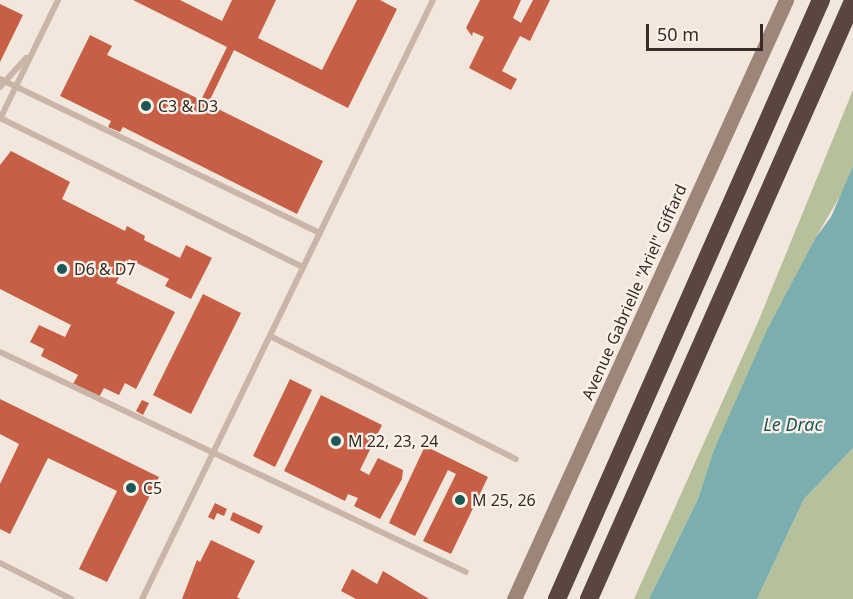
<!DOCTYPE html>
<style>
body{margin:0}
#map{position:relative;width:853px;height:599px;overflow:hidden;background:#f2e7dc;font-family:"Noto Sans",sans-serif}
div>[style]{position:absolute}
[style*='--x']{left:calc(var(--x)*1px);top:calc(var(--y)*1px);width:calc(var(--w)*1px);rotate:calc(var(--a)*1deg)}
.green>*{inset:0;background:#b6c19c}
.water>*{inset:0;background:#7bafaf}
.building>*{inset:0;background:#c65f46}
.lane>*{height:6px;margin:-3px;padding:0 3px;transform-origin:3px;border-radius:3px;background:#cab6a8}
.secondary>*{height:15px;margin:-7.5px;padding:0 7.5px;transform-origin:7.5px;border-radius:7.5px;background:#9e8579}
.highway>*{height:18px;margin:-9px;padding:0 9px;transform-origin:9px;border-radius:9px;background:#58463f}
.dots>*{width:16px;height:16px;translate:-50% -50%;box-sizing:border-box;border:3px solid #faf1e8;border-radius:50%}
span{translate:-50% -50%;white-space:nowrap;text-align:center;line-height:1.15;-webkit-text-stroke:4.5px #faf1e8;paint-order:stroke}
.poi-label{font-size:16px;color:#372c28}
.left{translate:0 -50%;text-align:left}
.street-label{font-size:16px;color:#372c28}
.water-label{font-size:18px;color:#1d5859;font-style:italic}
.scale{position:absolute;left:646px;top:24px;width:117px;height:27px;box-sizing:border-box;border:3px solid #372c28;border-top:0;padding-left:8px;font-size:18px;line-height:21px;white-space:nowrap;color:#372c28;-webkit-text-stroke:4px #faf1e8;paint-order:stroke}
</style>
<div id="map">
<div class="green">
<i style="clip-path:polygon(853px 90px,853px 166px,843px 191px,816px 237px,713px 452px,698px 499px,649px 599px,634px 599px,758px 322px)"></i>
<i style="clip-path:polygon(853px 448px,853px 599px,757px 599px,804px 499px)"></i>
</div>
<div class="water">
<i style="clip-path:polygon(853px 166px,853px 448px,804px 499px,757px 599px,649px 599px,698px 499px,713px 452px,767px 330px,816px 237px,831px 217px)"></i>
</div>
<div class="building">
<i style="clip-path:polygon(133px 0,180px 0,222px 21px,232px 0,276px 0,258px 38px,322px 70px,357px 0,380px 0,397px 9px,348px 108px,234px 50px,208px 104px,323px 161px,297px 214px,123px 127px,120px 132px,108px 127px,111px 121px,60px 96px,90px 35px,112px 46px,107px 55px,201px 100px,227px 47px)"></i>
<i style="clip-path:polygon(480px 0,521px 0,513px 18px,521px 23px,533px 0,550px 0,530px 41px,520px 36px,502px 71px,517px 79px,511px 90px,469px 68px,484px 37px,473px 32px,472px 36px,466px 28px)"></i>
<i style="clip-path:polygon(0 4px,23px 15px,0 62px)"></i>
<i style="clip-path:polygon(11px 151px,70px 182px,62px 199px,125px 231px,127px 226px,145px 236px,144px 240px,180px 258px,186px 245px,212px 258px,191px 299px,165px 286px,169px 279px,129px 259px,116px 283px,175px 312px,136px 389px,125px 383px,119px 395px,104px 388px,98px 399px,72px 386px,78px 375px,41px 356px,44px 349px,30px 342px,39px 325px,65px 337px,71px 325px,0 289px,0 165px)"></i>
<i style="clip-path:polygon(203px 294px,241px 313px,191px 414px,153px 395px)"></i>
<i style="clip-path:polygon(290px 379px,312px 390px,275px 467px,253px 456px)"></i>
<i style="clip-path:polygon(321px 395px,382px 425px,360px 470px,369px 475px,378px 458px,403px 470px,402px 479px,380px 519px,354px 506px,358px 498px,348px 494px,345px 501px,284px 471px)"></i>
<i style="clip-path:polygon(0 399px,159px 477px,107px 582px,79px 569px,117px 491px,48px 458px,10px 534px,0 529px,0 484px,19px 444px,0 434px)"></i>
<i style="clip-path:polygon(142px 400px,149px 403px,143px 415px,136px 411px)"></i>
<i style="clip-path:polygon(425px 446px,488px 477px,451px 554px,423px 541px,456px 474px,448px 470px,415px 536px,389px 523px)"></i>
<i style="clip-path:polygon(215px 503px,227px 509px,224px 516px,217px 513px,214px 520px,208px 517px)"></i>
<i style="clip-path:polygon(233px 512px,263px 526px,259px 534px,230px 520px)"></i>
<i style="clip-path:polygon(211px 540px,255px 561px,237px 597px,240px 599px,182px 599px,197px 560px,200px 562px)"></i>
<i style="clip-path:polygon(352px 569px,377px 584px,383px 571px,429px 599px,356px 599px,341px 591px)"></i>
</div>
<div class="lane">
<i style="--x:0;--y:79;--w:355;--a:25.7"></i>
<i style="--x:0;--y:87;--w:39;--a:-48"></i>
<i style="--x:0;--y:118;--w:338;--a:26.2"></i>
<i style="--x:0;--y:119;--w:132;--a:-64"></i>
<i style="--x:270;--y:336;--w:275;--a:26.6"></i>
<i style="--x:0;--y:352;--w:515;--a:25.27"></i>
<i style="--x:0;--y:563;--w:80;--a:26.9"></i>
<i style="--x:142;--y:599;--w:666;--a:-64.09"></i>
</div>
<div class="secondary">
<i style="--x:514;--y:599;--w:658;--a:-65.58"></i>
</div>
<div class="highway">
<i style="--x:557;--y:599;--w:655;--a:-66.22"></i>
<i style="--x:589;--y:599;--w:654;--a:-66.18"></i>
</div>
<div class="dots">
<i style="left:146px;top:106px;background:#1d5859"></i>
<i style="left:62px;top:269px;background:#1d5859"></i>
<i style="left:336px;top:441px;background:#1d5859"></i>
<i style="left:131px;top:488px;background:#1d5859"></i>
<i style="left:460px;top:500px;background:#1d5859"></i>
</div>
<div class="poi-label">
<span class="left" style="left:158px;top:106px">C3 &amp; D3</span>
<span class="left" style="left:74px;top:269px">D6 &amp; D7</span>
<span class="left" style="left:348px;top:441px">M 22, 23, 24</span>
<span class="left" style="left:143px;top:488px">C5</span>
<span class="left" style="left:472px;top:500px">M 25, 26</span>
</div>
<div class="street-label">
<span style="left:634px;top:292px;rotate:-66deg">Avenue Gabrielle "Ariel" Giffard</span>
</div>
<div class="water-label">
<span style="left:793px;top:424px">Le Drac</span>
</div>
<div class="scale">50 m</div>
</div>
